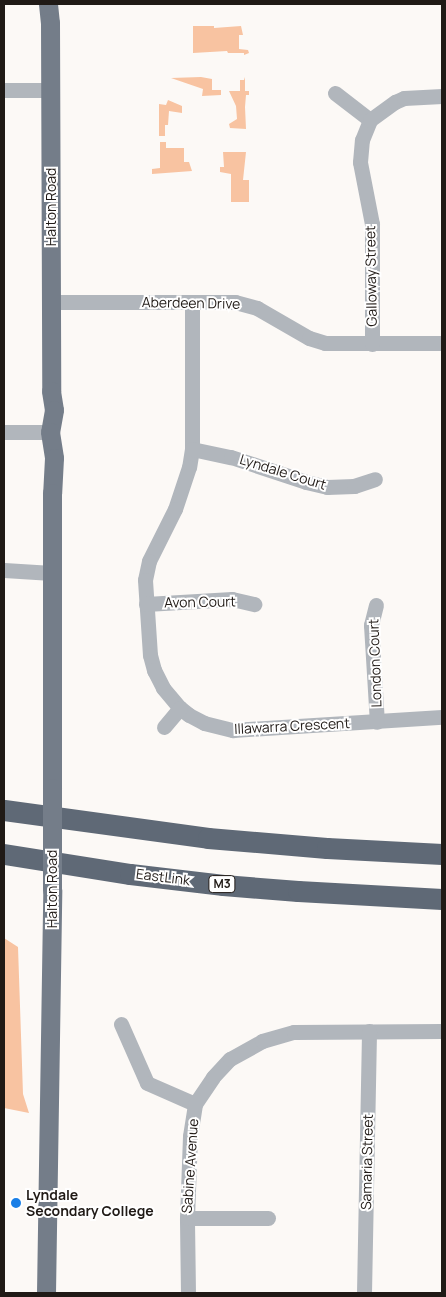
<!DOCTYPE html>
<style>
body{margin:0}
#map{position:relative;width:446px;height:1297px;overflow:hidden;background:#fcf9f6;font-family:Manrope,sans-serif}
div>[style]{position:absolute}
[style*='--x']{left:calc(var(--x)*1px);top:calc(var(--y)*1px);width:calc(var(--w)*1px);rotate:calc(var(--a)*1deg)}
.green>*{inset:0;background:#f8c3a1}
.minor>*{height:15px;margin:-7.5px;padding:0 7.5px;transform-origin:7.5px;border-radius:7.5px;background:#b1b6bc}
.major>*{height:19px;margin:-9.5px;padding:0 9.5px;transform-origin:9.5px;border-radius:9.5px;background:#747d89}
.highway>*{height:21px;margin:-10.5px;padding:0 10.5px;transform-origin:10.5px;border-radius:10.5px;background:#5f6976}
.major-bridge>*{height:19px;margin:-9.5px;padding:0 9.5px;transform-origin:9.5px;border-radius:9.5px;background:#747d89}
.dots>*{width:14px;height:14px;translate:-50% -50%;box-sizing:border-box;border:2px solid #fff;border-radius:50%}
span{translate:-50% -50%;white-space:nowrap;text-align:center;line-height:1.15;-webkit-text-stroke:4px #fff;paint-order:stroke}
.shield-label span{padding:1px 4px;background:#fff;border:1px solid;border-radius:4px;-webkit-text-stroke-width:0}
.shield-label{font-size:12px;color:#201a16;font-weight:700}
.street-label{font-size:14px;color:#201a16}
.poi-label{font-size:14px;color:#201a16;font-weight:700}
.left{translate:0 -50%;text-align:left}
.frame{position:absolute;inset:0;border:5px solid #201a16;pointer-events:none}
</style>
<div id="map">
<div class="green">
<i style="clip-path:polygon(193px 26px,214px 26px,214px 28px,241px 26px,243px 35px,239px 35px,239px 49px,248px 50px,249px 53px,244px 55px,244px 53px,228px 53px,227px 51px,193px 53px)"></i>
<i style="clip-path:polygon(201px 77px,212px 79px,212px 90px,221px 90px,221px 95px,202px 96px,203px 89px,171px 78px)"></i>
<i style="clip-path:polygon(245px 77px,245px 91px,249px 91px,249px 95px,246px 95px,245px 107px,246px 129px,230px 128px,229px 124px,237px 119px,236px 106px,229px 91px,240px 91px,240px 80px,244px 80px)"></i>
<i style="clip-path:polygon(168px 100px,182px 106px,182px 113px,169px 111px,168px 125px,165px 125px,165px 136px,159px 136px,159px 104px,166px 105px)"></i>
<i style="clip-path:polygon(160px 142px,166px 142px,166px 148px,184px 148px,184px 162px,189px 162px,192px 171px,152px 174px,152px 169px,160px 168px)"></i>
<i style="clip-path:polygon(223px 152px,246px 152px,243px 180px,249px 180px,249px 202px,231px 202px,231px 174px,220px 172px,220px 167px,224px 167px)"></i>
<i style="clip-path:polygon(4px 938px,18px 947px,23px 1094px,29px 1113px,4px 1108px)"></i>
</div>
<div class="minor">
<i style="--x:4;--y:90;--w:46;--a:0"></i>
<i style="--x:335;--y:93;--w:44;--a:37.6"></i>
<i style="--x:51;--y:302;--w:184;--a:0"></i>
<i style="--x:235;--y:302;--w:23;--a:15"></i>
<i style="--x:257;--y:308;--w:60;--a:30"></i>
<i style="--x:309;--y:338;--w:17;--a:17"></i>
<i style="--x:325;--y:343;--w:117;--a:0"></i>
<i style="--x:192;--y:303;--w:146;--a:90"></i>
<i style="--x:192;--y:449;--w:18;--a:99"></i>
<i style="--x:189;--y:467;--w:44;--a:108.4"></i>
<i style="--x:175;--y:509;--w:58;--a:116.6"></i>
<i style="--x:149;--y:561;--w:19;--a:102"></i>
<i style="--x:145;--y:580;--w:75;--a:86.2"></i>
<i style="--x:150;--y:655;--w:16;--a:75"></i>
<i style="--x:154;--y:670;--w:20;--a:63"></i>
<i style="--x:163;--y:688;--w:26;--a:50"></i>
<i style="--x:180;--y:708;--w:11;--a:38"></i>
<i style="--x:189;--y:715;--w:17;--a:28"></i>
<i style="--x:204;--y:723;--w:30;--a:14"></i>
<i style="--x:233;--y:730;--w:209;--a:-3.6"></i>
<i style="--x:372;--y:344;--w:120;--a:-90"></i>
<i style="--x:372;--y:224;--w:63;--a:-101"></i>
<i style="--x:360;--y:162;--w:22;--a:-85"></i>
<i style="--x:362;--y:140;--w:22;--a:-68"></i>
<i style="--x:370;--y:120;--w:31;--a:-36"></i>
<i style="--x:395;--y:102;--w:10;--a:-24"></i>
<i style="--x:404;--y:98;--w:38;--a:-3"></i>
<i style="--x:4;--y:432;--w:46;--a:0"></i>
<i style="--x:192;--y:449;--w:40;--a:12"></i>
<i style="--x:231;--y:457;--w:79;--a:18.4"></i>
<i style="--x:306;--y:482;--w:22;--a:13"></i>
<i style="--x:327;--y:487;--w:27;--a:-2"></i>
<i style="--x:354;--y:486;--w:22;--a:-18"></i>
<i style="--x:4;--y:570;--w:48;--a:3.6"></i>
<i style="--x:146;--y:604;--w:86;--a:-3.3"></i>
<i style="--x:232;--y:599;--w:23;--a:13"></i>
<i style="--x:376;--y:605;--w:21;--a:104"></i>
<i style="--x:371;--y:625;--w:97;--a:86.5"></i>
<i style="--x:164;--y:727;--w:25;--a:-50"></i>
<i style="--x:121;--y:1024;--w:64;--a:66.2"></i>
<i style="--x:147;--y:1083;--w:52;--a:23.6"></i>
<i style="--x:187;--y:1218;--w:81;--a:0"></i>
<i style="--x:188;--y:1293;--w:75;--a:-90.8"></i>
<i style="--x:187;--y:1218;--w:82;--a:-87.9"></i>
<i style="--x:190;--y:1136;--w:32;--a:-81"></i>
<i style="--x:195;--y:1104;--w:32;--a:-56"></i>
<i style="--x:213;--y:1077;--w:25;--a:-47"></i>
<i style="--x:230;--y:1059;--w:37;--a:-29"></i>
<i style="--x:262;--y:1041;--w:33;--a:-16"></i>
<i style="--x:294;--y:1032;--w:148;--a:-0.4"></i>
<i style="--x:364;--y:1293;--w:262;--a:-88.9"></i>
</div>
<div class="major">
<i style="--x:48;--y:4;--w:19;--a:84"></i>
<i style="--x:50;--y:23;--w:368;--a:89.8"></i>
<i style="--x:51;--y:391;--w:19;--a:81"></i>
<i style="--x:54;--y:410;--w:22;--a:100"></i>
<i style="--x:50;--y:432;--w:26;--a:81"></i>
<i style="--x:54;--y:458;--w:35;--a:93"></i>
<i style="--x:52;--y:493;--w:295;--a:90"></i>
<i style="--x:46;--y:1293;--w:403;--a:-89.1"></i>
</div>
<div class="highway">
<i style="--x:4;--y:810;--w:206;--a:7.8"></i>
<i style="--x:208;--y:838;--w:119;--a:4.8"></i>
<i style="--x:327;--y:848;--w:115;--a:3"></i>
<i style="--x:4;--y:854;--w:128;--a:9"></i>
<i style="--x:130;--y:874;--w:94;--a:6.7"></i>
<i style="--x:223;--y:885;--w:75;--a:4.6"></i>
<i style="--x:298;--y:891;--w:144;--a:3.2"></i>
</div>
<div class="major-bridge">
<i style="--x:52;--y:788;--w:102;--a:90"></i>
</div>
<div class="dots">
<i style="left:16px;top:1203px;background:#197fe7"></i>
</div>
<div class="shield-label">
<span style="left:222px;top:884px">M3</span>
</div>
<div class="street-label">
<span style="left:51px;top:207px;rotate:-90deg">Halton Road</span>
<span style="left:371px;top:276px;rotate:-91deg">Galloway Street</span>
<span style="left:191px;top:303px;rotate:1deg">Aberdeen Drive</span>
<span style="left:283px;top:472px;rotate:17deg">Lyndale Court</span>
<span style="left:200px;top:602px;rotate:-1deg">Avon Court</span>
<span style="left:375px;top:663px;rotate:-92deg">London Court</span>
<span style="left:292px;top:726px;rotate:-3deg">Illawarra Crescent</span>
<span style="left:163px;top:877px;rotate:7deg">EastLink</span>
<span style="left:52px;top:889px;rotate:-90deg">Halton Road</span>
<span style="left:367px;top:1162px;rotate:-89deg">Samaria Street</span>
<span style="left:190px;top:1166px;rotate:-86deg">Sabine Avenue</span>
</div>
<div class="poi-label">
<span class="left" style="left:26px;top:1203px">Lyndale<br>Secondary College</span>
</div>
<div class="frame"></div>
</div>
